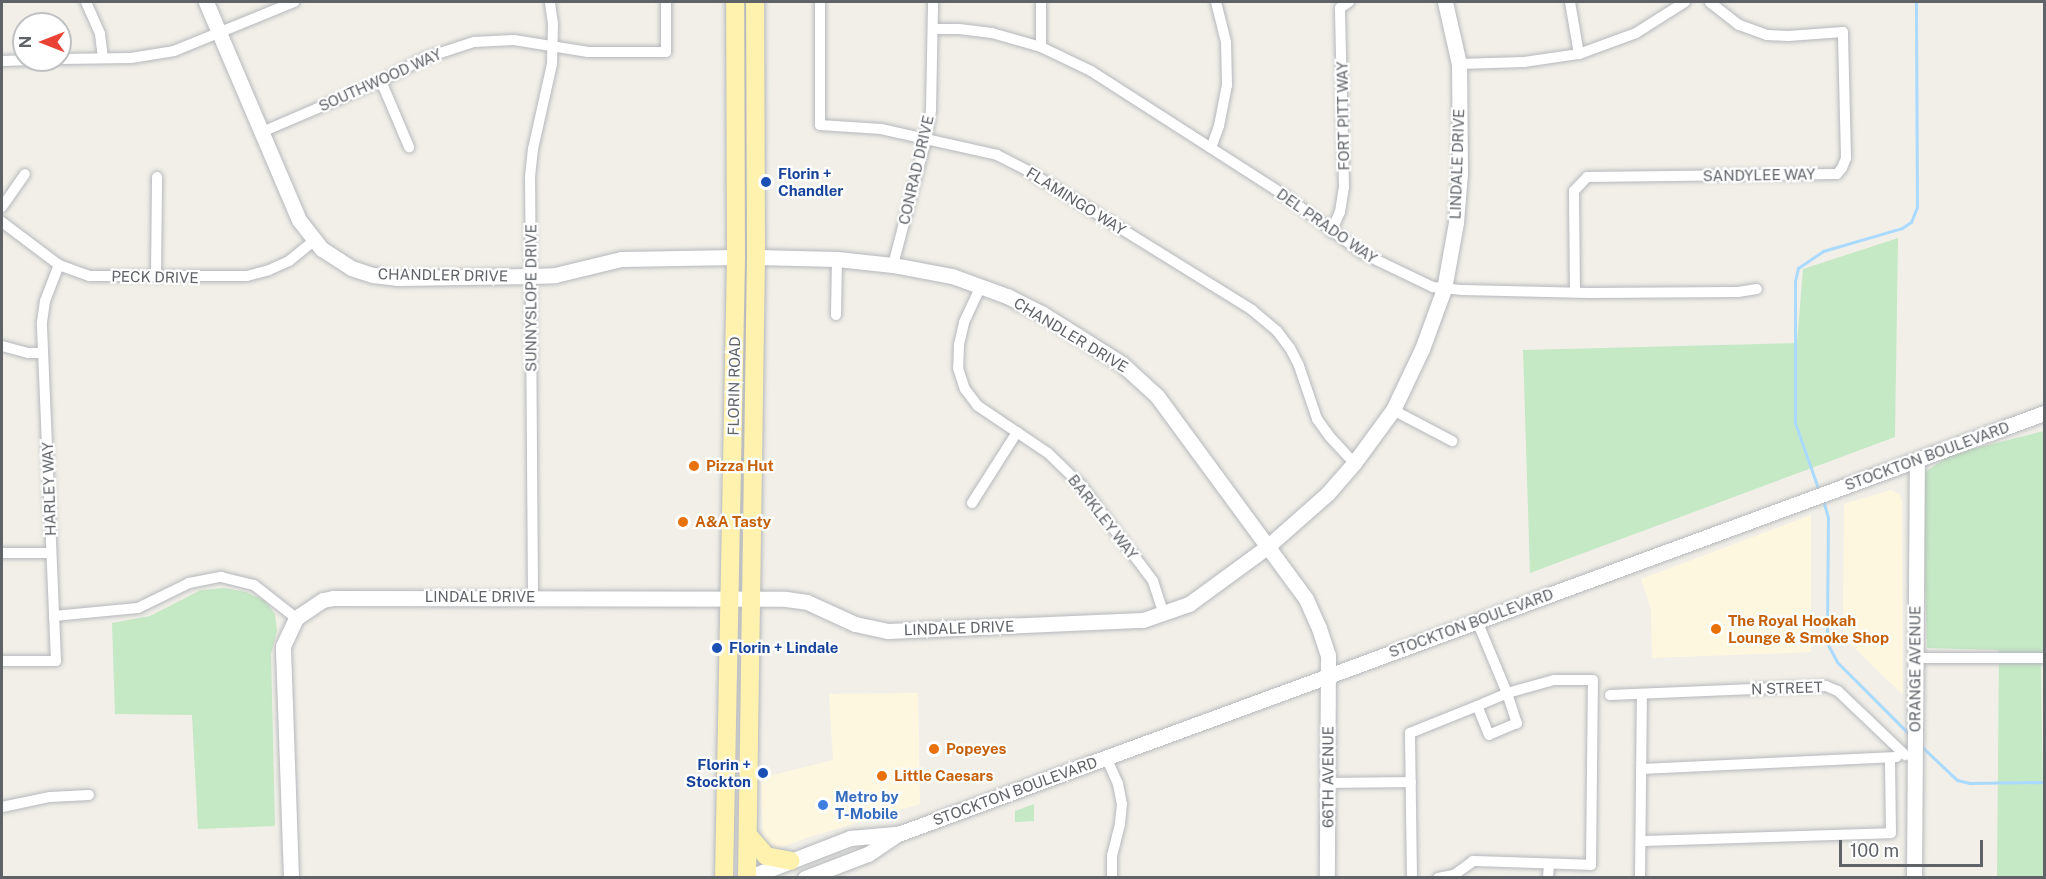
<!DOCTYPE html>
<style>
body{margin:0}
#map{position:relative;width:2046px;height:879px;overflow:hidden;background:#f1efe8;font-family:"Public Sans",sans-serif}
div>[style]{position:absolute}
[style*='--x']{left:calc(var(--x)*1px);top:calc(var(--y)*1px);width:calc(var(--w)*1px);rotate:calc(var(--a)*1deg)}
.commercial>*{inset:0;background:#fef7e0}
.green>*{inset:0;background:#c5e8c5}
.stream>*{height:3px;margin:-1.5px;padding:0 1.5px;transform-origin:1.5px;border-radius:1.5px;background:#aadaff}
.roads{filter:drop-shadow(0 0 2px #b5b8bc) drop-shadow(0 0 2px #b5b8bc)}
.street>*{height:10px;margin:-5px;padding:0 5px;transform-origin:5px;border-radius:5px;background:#fff}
.secondary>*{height:15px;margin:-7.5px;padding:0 7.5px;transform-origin:7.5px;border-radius:7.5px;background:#fff}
.primary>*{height:18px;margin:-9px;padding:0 9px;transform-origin:9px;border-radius:9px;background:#fff2af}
.dots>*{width:16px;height:16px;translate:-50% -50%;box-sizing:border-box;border:3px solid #fff;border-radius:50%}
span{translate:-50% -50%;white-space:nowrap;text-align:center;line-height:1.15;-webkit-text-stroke:4.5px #fff;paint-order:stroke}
.street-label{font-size:15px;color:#5f6368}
.transit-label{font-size:15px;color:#164399;font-weight:700}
.left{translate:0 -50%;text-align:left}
.right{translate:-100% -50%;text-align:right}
.food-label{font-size:15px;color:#c56008;font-weight:700}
.shop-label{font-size:15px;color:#366cbe;font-weight:700}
.frame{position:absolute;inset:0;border:3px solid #5f6368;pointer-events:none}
.north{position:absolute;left:12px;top:12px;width:60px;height:60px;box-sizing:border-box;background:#fff;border:2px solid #bfc1c3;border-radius:50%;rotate:270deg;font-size:16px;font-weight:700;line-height:24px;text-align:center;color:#5f6368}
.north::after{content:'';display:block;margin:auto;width:21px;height:27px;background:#ea4335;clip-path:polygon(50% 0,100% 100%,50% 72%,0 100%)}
.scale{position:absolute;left:1839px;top:840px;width:144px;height:27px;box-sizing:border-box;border:3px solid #5f6368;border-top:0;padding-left:8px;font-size:18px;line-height:21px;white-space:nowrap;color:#5f6368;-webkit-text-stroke:4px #fff;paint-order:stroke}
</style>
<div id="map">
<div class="commercial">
<i style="clip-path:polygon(1891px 490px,1899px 494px,1902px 500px,1903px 695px,1846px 640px,1843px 632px,1844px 504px)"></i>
<i style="clip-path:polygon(1811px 515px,1811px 652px,1652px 658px,1651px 609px,1641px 579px)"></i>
<i style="clip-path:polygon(918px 693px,920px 804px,806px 838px,773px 851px,763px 845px,761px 778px,833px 760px,829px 694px)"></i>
</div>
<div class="green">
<i style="clip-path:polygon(1898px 238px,1895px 437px,1530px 573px,1523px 350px,1797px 343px,1803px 269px)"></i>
<i style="clip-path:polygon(2044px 431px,2044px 657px,2041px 658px,2044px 877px,1997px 877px,1999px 650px,1927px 648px,1922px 474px,1952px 454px)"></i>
<i style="clip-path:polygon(224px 588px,246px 592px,265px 601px,275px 614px,277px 631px,271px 654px,275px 826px,198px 829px,192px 715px,115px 714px,112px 623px,150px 616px,201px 590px)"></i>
<i style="clip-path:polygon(1034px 804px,1034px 821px,1015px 822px,1015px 811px)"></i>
</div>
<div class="stream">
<i style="--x:1819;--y:491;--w:72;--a:-109.4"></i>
<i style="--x:1795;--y:423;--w:142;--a:-90"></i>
<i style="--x:1795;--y:281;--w:13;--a:-77"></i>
<i style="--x:1798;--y:268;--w:30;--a:-34"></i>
<i style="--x:1823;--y:251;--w:82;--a:-16.2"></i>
<i style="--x:1902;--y:228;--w:11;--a:-34"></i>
<i style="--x:1911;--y:222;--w:16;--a:-68"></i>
<i style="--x:1917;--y:207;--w:205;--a:-90.3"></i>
<i style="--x:1823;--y:500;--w:18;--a:74"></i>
<i style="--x:1828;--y:517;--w:126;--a:90.5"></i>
<i style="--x:1827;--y:643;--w:21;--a:62"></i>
<i style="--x:1837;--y:662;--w:102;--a:45"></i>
<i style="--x:1920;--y:745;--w:51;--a:43.4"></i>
<i style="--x:1957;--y:780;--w:13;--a:13"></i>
<i style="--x:1970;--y:783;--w:74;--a:-0.8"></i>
</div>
<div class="roads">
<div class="street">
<i style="--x:86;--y:2;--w:35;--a:66"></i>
<i style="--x:100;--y:34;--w:24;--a:83"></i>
<i style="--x:820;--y:2;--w:123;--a:90"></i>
<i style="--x:820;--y:125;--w:61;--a:3.8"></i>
<i style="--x:881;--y:129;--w:119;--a:12.6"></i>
<i style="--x:997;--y:155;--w:35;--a:27"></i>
<i style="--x:1028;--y:171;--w:264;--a:31.8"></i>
<i style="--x:1252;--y:310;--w:33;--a:40"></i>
<i style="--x:1277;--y:331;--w:21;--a:53"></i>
<i style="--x:1290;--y:348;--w:20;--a:63"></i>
<i style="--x:1299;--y:366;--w:56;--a:71.2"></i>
<i style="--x:1317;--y:419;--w:22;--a:54"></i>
<i style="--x:1330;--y:437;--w:35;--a:47"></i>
<i style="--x:1570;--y:2;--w:53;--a:80.2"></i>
<i style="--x:933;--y:29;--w:26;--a:0"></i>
<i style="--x:959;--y:29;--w:33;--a:7"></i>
<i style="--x:992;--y:33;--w:51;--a:15.9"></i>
<i style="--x:1041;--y:47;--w:55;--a:25.6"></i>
<i style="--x:1091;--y:71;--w:229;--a:32.7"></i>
<i style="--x:1284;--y:195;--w:97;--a:36.6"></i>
<i style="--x:1362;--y:253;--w:79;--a:25.6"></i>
<i style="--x:1433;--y:287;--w:30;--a:6"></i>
<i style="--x:1463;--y:290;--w:126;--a:1.4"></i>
<i style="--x:1589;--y:293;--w:149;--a:-0.4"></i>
<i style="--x:1738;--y:292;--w:19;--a:-9"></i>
<i style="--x:1041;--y:47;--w:45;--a:-90"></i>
<i style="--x:60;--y:59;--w:71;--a:-0.8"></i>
<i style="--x:131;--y:58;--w:44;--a:-9.2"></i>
<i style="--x:174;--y:51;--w:130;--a:-22.2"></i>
<i style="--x:2;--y:61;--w:38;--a:-2"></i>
<i style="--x:1459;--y:64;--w:65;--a:-1.8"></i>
<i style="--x:1524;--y:62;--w:56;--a:-8.3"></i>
<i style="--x:1579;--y:54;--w:61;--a:-20.2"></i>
<i style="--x:1636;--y:33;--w:58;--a:-32.3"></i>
<i style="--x:381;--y:81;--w:72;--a:67"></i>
<i style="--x:262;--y:132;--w:129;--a:-23.2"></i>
<i style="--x:381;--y:81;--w:50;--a:-27.6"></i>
<i style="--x:425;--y:58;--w:52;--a:-18.1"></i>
<i style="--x:474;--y:42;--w:40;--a:-2.9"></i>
<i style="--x:514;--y:40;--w:75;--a:9.2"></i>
<i style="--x:588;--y:52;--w:78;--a:0"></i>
<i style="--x:666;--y:52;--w:50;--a:-90"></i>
<i style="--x:1211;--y:148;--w:23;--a:-70"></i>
<i style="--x:1219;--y:126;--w:42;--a:-79"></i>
<i style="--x:1227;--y:85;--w:43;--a:-91.3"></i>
<i style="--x:1226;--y:42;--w:41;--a:-104"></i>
<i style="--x:2;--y:207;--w:40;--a:-55.1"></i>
<i style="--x:2;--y:222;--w:71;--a:37"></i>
<i style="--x:59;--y:265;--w:33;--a:20"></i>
<i style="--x:90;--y:276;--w:157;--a:0"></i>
<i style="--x:247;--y:276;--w:23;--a:-15"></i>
<i style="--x:269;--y:270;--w:22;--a:-24"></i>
<i style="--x:289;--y:261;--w:32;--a:-39"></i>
<i style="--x:1331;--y:232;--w:22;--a:-66"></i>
<i style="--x:1340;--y:212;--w:25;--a:-81"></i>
<i style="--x:1344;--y:187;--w:179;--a:-91.3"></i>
<i style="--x:1340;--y:8;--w:11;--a:-34"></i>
<i style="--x:893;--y:265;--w:130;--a:-75.3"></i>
<i style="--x:926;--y:139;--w:29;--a:-80"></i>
<i style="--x:931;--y:110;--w:108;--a:-88.9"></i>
<i style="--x:156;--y:277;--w:100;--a:-89.4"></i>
<i style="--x:980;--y:288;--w:38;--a:115"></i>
<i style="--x:964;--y:323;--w:23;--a:103"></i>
<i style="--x:959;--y:345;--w:23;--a:92"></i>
<i style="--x:958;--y:368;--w:22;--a:72"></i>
<i style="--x:965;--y:389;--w:21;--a:53"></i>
<i style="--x:978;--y:406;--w:84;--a:33.9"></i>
<i style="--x:1048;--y:453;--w:46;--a:44.1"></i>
<i style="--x:1081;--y:485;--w:120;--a:53.1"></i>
<i style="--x:1153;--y:581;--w:36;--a:72"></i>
<i style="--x:1575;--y:292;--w:101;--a:-90.6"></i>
<i style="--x:1574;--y:191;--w:19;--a:-47"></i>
<i style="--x:1587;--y:177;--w:250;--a:-0.7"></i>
<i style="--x:1837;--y:174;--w:8;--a:-50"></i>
<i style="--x:1842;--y:168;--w:11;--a:-68"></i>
<i style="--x:1846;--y:158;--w:126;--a:-91.4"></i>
<i style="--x:1843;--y:32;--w:55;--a:175.8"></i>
<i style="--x:1788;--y:36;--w:21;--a:-177"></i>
<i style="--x:1767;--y:35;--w:30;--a:-160"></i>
<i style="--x:1739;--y:25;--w:37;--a:-142"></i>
<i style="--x:836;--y:315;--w:56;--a:-89"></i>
<i style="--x:2;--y:346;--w:27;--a:15"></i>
<i style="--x:28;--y:353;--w:15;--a:0"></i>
<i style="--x:1393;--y:410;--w:67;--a:27.7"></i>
<i style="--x:972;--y:503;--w:84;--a:-57.6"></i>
<i style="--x:2;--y:553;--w:49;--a:0"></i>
<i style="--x:533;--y:597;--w:420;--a:-90.4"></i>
<i style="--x:530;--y:177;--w:28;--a:-84"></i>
<i style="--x:533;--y:149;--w:87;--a:-77.4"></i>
<i style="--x:552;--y:64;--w:40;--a:-88.6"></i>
<i style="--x:553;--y:24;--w:22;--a:-98"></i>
<i style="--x:54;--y:616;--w:84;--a:-5.4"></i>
<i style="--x:138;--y:608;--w:57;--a:-26.1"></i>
<i style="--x:189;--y:583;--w:33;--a:-11"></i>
<i style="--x:221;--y:577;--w:34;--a:14"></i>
<i style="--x:254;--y:585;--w:53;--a:38.2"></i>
<i style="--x:1916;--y:658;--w:128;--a:0"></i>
<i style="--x:2;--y:661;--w:54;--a:0"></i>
<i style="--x:56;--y:661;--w:339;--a:-92.4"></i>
<i style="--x:42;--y:322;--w:21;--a:-82"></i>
<i style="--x:45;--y:301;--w:39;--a:-69"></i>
<i style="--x:1507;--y:693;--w:32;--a:72"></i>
<i style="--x:1517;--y:723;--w:30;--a:157"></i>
<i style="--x:1489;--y:735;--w:31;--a:-112"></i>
<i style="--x:1477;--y:706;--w:33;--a:-23"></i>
<i style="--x:1610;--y:695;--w:216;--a:-2.4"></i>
<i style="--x:1826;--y:686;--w:13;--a:23"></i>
<i style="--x:1838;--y:691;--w:93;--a:43.7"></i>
<i style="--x:1106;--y:757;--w:30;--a:66"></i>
<i style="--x:1118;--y:784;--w:20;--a:79"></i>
<i style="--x:1122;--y:804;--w:20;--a:96"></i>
<i style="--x:1120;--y:824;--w:32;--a:104"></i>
<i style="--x:1112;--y:855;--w:23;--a:90"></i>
<i style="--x:1641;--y:769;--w:256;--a:-2.7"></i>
<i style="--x:1328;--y:783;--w:83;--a:-0.7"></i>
<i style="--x:2;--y:807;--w:49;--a:-11.8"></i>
<i style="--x:50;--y:797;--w:39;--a:-3"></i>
<i style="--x:1641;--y:841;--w:250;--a:-1.8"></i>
<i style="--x:1891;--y:833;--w:74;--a:-90.8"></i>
<i style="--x:1412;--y:878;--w:145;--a:-90.8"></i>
<i style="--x:1410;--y:733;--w:72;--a:-21.9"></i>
<i style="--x:1438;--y:878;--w:16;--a:-11"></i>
<i style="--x:1455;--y:878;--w:3;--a:-108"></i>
<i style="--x:1454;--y:875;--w:24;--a:-36"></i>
<i style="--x:1473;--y:861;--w:118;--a:1.9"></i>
<i style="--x:1591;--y:865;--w:185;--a:-89.4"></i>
<i style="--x:1593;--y:680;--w:39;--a:180"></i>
<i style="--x:1554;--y:680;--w:49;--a:164.5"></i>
<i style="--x:1507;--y:693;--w:78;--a:-112.6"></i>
<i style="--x:1548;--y:878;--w:14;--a:-86"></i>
<i style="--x:1640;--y:878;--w:184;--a:-89.4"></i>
</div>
<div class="secondary">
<i style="--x:206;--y:2;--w:237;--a:66.9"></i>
<i style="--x:299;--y:220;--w:37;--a:52"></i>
<i style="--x:322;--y:249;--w:35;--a:33"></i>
<i style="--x:351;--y:268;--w:23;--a:18"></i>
<i style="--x:373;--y:275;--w:25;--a:7"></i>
<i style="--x:398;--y:278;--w:133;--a:-0.9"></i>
<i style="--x:531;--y:276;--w:24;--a:-2"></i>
<i style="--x:555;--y:275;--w:68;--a:-13.6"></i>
<i style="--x:621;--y:259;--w:115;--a:-1"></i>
<i style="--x:756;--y:257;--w:81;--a:1.4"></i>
<i style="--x:837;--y:259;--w:56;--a:6.1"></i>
<i style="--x:893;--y:265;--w:60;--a:10.6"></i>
<i style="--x:952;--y:276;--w:59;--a:20"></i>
<i style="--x:1007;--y:296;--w:40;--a:26.6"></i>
<i style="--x:1043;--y:314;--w:93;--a:32.3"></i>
<i style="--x:1122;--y:364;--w:47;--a:42.4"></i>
<i style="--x:1157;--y:396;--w:252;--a:53.7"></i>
<i style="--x:1306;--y:599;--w:32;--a:66"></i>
<i style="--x:1319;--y:628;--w:28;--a:72"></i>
<i style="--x:1328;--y:655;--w:223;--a:90.3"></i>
<i style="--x:291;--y:878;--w:232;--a:-92"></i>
<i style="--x:283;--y:646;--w:31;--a:-65"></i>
<i style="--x:296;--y:618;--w:32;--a:-34"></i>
<i style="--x:323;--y:600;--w:10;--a:-11"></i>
<i style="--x:333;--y:598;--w:453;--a:0.1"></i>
<i style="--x:786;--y:599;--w:21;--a:8"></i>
<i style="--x:807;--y:602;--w:53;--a:24.6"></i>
<i style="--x:855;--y:624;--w:34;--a:12"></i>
<i style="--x:888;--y:631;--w:255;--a:-2.5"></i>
<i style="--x:1143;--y:620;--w:49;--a:-19.2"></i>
<i style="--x:1189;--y:604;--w:97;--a:-36.2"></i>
<i style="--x:1267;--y:547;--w:81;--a:-41.5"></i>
<i style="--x:1328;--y:493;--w:40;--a:-49"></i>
<i style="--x:1354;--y:463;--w:66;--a:-53.7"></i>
<i style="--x:1393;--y:410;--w:68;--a:-64.6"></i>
<i style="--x:1422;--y:349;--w:64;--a:-69.9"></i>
<i style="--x:1444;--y:289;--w:68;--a:-79.8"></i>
<i style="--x:1456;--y:222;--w:49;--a:-85.3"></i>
<i style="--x:1460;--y:173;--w:109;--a:-90.5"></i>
<i style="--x:1459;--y:64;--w:64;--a:-102.7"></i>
<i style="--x:747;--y:878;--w:110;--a:-21.2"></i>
<i style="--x:850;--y:838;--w:45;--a:-5.1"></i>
<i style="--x:805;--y:878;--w:67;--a:-20.9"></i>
<i style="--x:868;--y:854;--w:36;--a:-34"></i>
<i style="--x:898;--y:834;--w:1221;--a:-20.17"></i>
<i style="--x:1914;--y:878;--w:418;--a:-89.6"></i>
</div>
<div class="primary">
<i style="--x:748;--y:835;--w:28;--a:49"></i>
<i style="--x:766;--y:856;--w:25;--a:11"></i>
<i style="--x:724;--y:878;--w:621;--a:-88.89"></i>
<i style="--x:736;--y:257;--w:255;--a:-90.2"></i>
<i style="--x:747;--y:878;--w:621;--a:-89.17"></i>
<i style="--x:756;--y:257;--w:255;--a:-90.2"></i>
</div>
</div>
<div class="dots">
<i style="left:766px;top:182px;background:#1a4fb4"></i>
<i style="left:694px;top:466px;background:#e8710a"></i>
<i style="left:683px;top:522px;background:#e8710a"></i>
<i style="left:1716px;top:629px;background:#e8710a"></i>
<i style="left:717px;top:648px;background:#1a4fb4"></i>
<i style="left:934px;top:749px;background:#e8710a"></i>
<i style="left:763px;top:773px;background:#1a4fb4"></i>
<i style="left:882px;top:776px;background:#e8710a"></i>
<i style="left:823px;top:805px;background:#3f7fe0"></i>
</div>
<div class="street-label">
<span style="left:380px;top:80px;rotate:-24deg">SOUTHWOOD WAY</span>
<span style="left:1343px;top:116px;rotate:-91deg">FORT PITT WAY</span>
<span style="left:1457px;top:164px;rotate:-88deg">LINDALE DRIVE</span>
<span style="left:916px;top:170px;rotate:-77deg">CONRAD DRIVE</span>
<span style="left:1759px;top:175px;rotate:-1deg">SANDYLEE WAY</span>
<span style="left:1076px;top:201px;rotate:32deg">FLAMINGO WAY</span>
<span style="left:1327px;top:226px;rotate:35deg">DEL PRADO WAY</span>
<span style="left:443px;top:275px;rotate:1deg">CHANDLER DRIVE</span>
<span style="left:155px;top:277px;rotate:1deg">PECK DRIVE</span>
<span style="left:531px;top:298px;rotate:-90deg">SUNNYSLOPE DRIVE</span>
<span style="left:1071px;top:335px;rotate:31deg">CHANDLER DRIVE</span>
<span style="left:734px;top:386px;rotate:-89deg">FLORIN ROAD</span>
<span style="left:1927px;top:456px;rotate:-20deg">STOCKTON BOULEVARD</span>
<span style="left:49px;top:489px;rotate:-92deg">HARLEY WAY</span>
<span style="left:1103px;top:517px;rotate:52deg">BARKLEY WAY</span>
<span style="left:480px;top:597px">LINDALE DRIVE</span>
<span style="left:1471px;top:623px;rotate:-20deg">STOCKTON BOULEVARD</span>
<span style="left:959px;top:628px;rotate:-2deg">LINDALE DRIVE</span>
<span style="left:1915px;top:669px;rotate:-90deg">ORANGE AVENUE</span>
<span style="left:1787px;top:688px;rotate:-2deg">N STREET</span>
<span style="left:1328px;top:777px;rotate:-90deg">66TH AVENUE</span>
<span style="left:1015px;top:791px;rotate:-20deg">STOCKTON BOULEVARD</span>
</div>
<div class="transit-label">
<span class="left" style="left:778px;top:182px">Florin +<br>Chandler</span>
<span class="left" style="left:729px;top:648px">Florin + Lindale</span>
<span class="right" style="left:751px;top:773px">Florin +<br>Stockton</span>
</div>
<div class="food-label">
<span class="left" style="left:706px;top:466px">Pizza Hut</span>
<span class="left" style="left:695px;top:522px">A&amp;A Tasty</span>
<span class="left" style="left:1728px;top:629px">The Royal Hookah<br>Lounge &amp; Smoke Shop</span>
<span class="left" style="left:946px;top:749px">Popeyes</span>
<span class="left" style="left:894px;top:776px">Little Caesars</span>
</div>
<div class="shop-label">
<span class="left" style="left:835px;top:805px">Metro by<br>T-Mobile</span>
</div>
<div class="frame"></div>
<div class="north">N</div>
<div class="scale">100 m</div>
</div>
